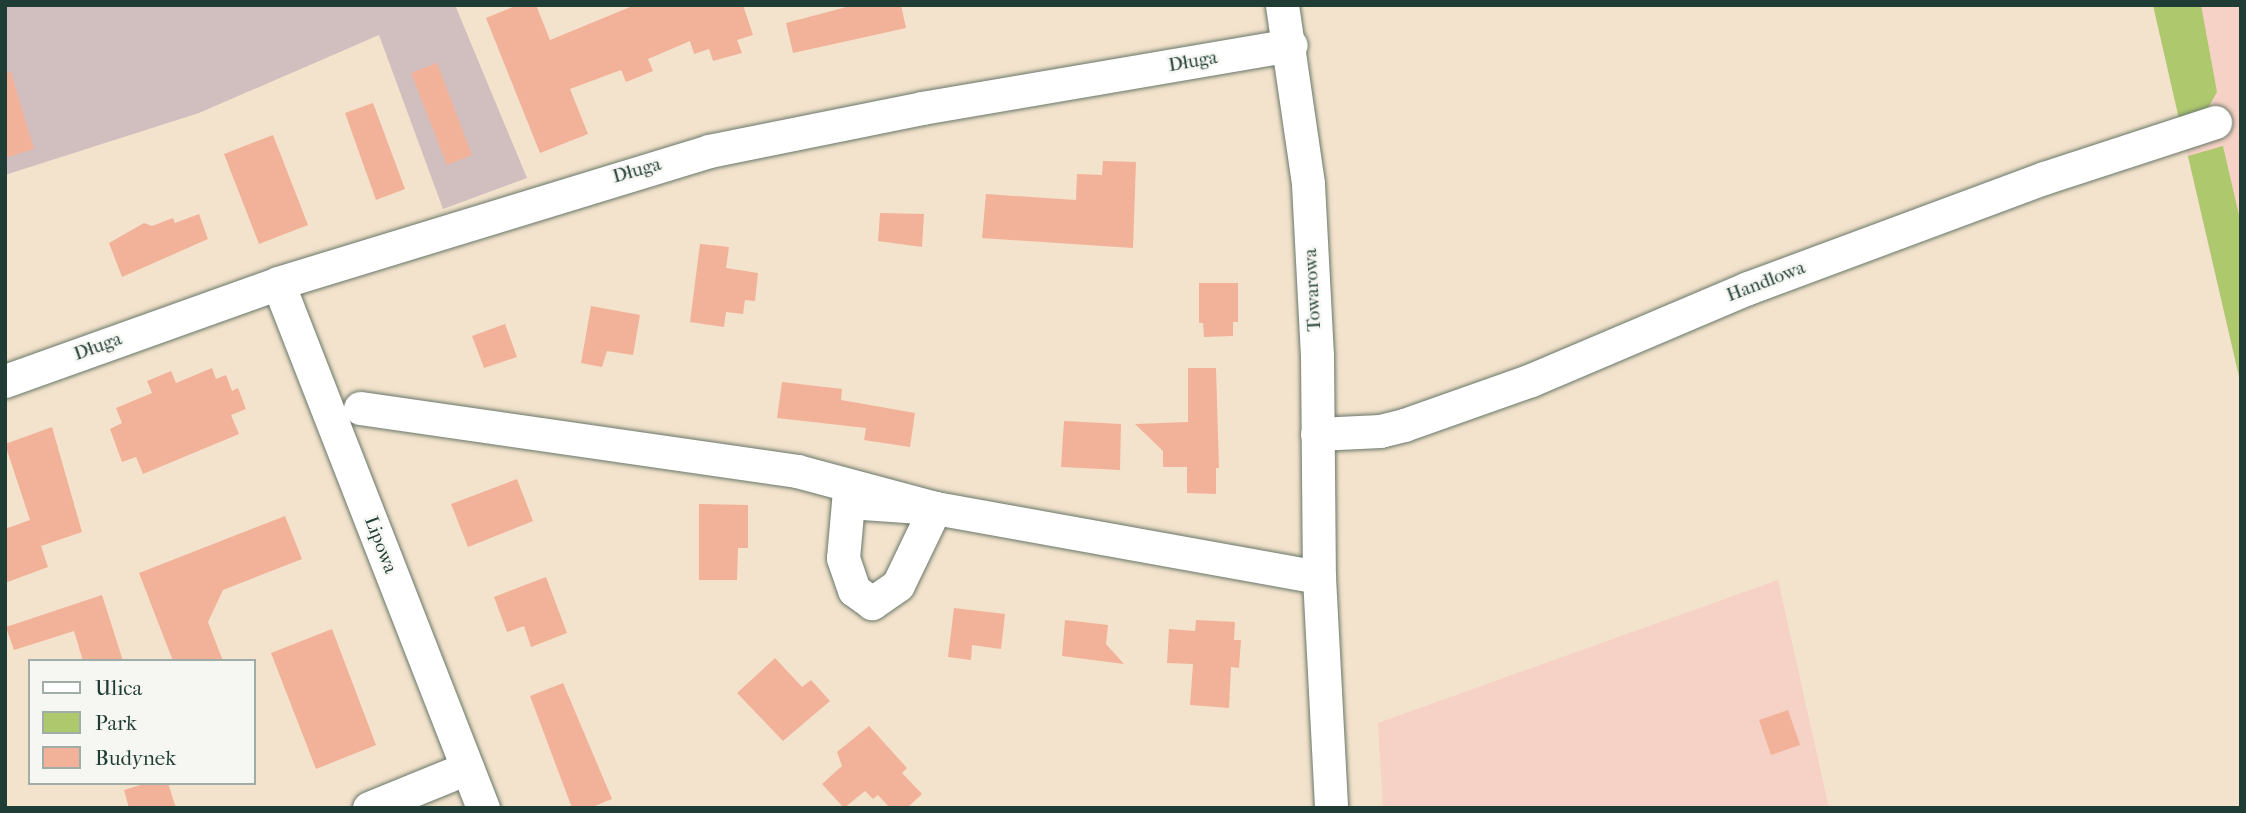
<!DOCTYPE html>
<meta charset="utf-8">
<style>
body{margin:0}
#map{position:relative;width:2246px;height:813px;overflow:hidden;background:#f3e3cc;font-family:"IM FELL French Canon",serif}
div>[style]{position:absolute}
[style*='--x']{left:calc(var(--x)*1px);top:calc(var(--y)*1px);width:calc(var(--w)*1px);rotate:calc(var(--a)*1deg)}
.built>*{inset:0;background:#f6d1c5}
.industrial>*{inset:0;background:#d1bfbf}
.green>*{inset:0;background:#aec86e}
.building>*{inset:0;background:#f2b199}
.roads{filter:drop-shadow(0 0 2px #697769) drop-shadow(0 0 2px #697769)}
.minor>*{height:33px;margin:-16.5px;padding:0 16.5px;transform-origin:16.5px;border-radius:16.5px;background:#fff}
span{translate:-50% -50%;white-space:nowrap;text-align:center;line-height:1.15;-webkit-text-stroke:5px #f6f6f2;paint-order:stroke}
.street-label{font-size:19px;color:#1f3d34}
.frame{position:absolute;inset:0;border:7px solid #1f3d34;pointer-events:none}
.legend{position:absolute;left:28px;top:659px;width:228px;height:126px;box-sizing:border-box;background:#f6f6f2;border:2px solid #a0aca6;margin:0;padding:9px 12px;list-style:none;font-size:21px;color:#1f3d34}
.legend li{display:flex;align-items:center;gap:14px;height:35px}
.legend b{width:35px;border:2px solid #a0aca6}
</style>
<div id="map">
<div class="built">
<i style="clip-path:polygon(2153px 5px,2241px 5px,2241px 385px,2186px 149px)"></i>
<i style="clip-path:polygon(1778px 580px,1829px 808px,1383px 808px,1378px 723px)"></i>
</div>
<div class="industrial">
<i style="clip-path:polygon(5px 5px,455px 5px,527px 178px,443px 209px,379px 35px,199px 113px,5px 175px)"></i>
</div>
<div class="green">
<i style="clip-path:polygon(2153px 5px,2201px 5px,2217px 92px,2208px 108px,2179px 119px)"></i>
<i style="clip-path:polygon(2223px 146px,2241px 224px,2241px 385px,2188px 156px)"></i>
</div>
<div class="building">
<i style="clip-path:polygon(518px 5px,536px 5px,550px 40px,635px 5px,743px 5px,753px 35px,737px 40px,742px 53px,713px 61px,709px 49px,694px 54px,690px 41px,648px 59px,653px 71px,626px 82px,621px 70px,570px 89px,588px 134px,540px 153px,486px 18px)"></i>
<i style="clip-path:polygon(854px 5px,901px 5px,906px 28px,793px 53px,786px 23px)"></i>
<i style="clip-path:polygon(437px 63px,472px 155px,447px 165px,411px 73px)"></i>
<i style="clip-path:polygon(11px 72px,34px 149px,5px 158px,5px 73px)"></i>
<i style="clip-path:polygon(373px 103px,405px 189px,376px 200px,345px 113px)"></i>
<i style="clip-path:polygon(273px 135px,308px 225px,259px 244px,224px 154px)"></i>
<i style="clip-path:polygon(1103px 161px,1136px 162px,1133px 248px,982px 238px,986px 194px,1076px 200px,1077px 174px,1102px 175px)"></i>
<i style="clip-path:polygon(880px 213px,924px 214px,922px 247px,878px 241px)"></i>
<i style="clip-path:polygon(199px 214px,208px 239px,122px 277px,109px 243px,144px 223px,152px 226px,173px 218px,175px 223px)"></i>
<i style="clip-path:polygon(700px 244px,729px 247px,726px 268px,758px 273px,755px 301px,745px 300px,743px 314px,726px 312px,724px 327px,690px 322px)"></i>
<i style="clip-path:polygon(1199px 283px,1238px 283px,1238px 322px,1233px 322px,1233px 336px,1204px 337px,1203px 323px,1199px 323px)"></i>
<i style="clip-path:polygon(591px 306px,640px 315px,633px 355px,607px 351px,602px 367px,581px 363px)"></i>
<i style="clip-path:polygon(505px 324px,517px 357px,484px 368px,472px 336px)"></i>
<i style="clip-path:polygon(212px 368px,216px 379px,226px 375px,232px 391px,238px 388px,246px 409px,231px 415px,239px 434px,143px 474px,136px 457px,122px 462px,110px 429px,122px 423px,116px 408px,152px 393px,147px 381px,171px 371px,176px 383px)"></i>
<i style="clip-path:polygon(1188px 368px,1216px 368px,1219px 468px,1216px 468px,1216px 494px,1187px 493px,1187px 467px,1163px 467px,1163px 451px,1135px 424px,1188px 422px)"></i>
<i style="clip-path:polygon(782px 382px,842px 389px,841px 400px,915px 413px,910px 447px,864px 440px,866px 428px,777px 418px)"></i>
<i style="clip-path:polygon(1064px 421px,1121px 424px,1120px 470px,1061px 467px)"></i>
<i style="clip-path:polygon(52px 427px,82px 532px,41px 546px,48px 567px,5px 583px,5px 529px,30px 520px,5px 444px)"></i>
<i style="clip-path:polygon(517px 479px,533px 521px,468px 547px,451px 504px)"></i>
<i style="clip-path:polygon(699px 504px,748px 505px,748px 548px,738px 548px,737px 580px,699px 580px)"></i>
<i style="clip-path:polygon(285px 516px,302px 559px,223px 590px,208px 622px,223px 661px,173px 661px,139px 573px)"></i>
<i style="clip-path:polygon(546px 577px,567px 633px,531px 647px,524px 626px,507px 632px,494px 597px)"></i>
<i style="clip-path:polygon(102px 595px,123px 661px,83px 661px,74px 631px,14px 650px,6px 627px)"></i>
<i style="clip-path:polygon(954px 608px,1005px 614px,1001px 649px,972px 645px,971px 660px,948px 657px)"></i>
<i style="clip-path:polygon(1065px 620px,1108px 625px,1106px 644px,1124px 664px,1062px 656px)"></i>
<i style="clip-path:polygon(1196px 620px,1235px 622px,1234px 640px,1241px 640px,1239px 668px,1231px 667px,1229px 708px,1190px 705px,1193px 664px,1167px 663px,1169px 629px,1195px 631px)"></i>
<i style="clip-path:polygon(332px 629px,376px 745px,316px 769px,271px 653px)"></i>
<i style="clip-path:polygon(775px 658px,802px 687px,811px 680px,830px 701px,783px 741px,737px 693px)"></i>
<i style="clip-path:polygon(563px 683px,612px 799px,590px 808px,572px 808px,530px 696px)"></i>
<i style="clip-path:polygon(1788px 710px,1800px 745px,1771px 755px,1759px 720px)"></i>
<i style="clip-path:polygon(869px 726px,907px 768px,902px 773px,922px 794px,907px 808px,890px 808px,878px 795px,873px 799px,865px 791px,844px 808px,822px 784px,842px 766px,837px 752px)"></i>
<i style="clip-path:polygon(147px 783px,168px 783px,176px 808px,129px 808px,124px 790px)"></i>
</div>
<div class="roads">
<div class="minor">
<i style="--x:1282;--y:5;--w:181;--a:81.7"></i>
<i style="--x:1308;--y:184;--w:171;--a:87"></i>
<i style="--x:1317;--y:355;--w:222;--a:89.5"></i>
<i style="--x:1319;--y:577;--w:231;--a:87"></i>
<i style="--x:278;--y:283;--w:564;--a:68.67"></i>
<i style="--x:5;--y:381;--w:290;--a:-19.7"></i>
<i style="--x:278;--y:283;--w:451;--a:-17"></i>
<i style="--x:709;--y:151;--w:217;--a:-11.4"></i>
<i style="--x:922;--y:108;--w:374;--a:-9.7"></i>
<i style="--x:360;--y:408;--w:442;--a:8.2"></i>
<i style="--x:797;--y:471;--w:143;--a:15"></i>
<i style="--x:935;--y:508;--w:85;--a:115.7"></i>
<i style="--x:898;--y:585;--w:32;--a:145"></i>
<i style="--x:872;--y:603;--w:22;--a:-144"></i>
<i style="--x:854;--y:590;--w:34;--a:-109"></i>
<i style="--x:843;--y:558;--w:56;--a:-84.9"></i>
<i style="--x:848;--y:502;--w:87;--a:3.9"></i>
<i style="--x:935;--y:508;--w:390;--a:10.2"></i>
<i style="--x:1317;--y:434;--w:63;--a:-2.7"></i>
<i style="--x:1380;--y:431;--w:25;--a:-14"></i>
<i style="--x:1404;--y:425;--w:135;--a:-19.5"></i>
<i style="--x:1531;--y:380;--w:236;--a:-23"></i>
<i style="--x:1748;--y:288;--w:316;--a:-20.4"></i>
<i style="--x:2044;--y:178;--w:180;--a:-18.1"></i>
<i style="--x:369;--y:808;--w:106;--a:-22.2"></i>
</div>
</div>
<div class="street-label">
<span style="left:1193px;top:62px;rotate:-10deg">Długa</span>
<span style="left:637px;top:171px;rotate:-16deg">Długa</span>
<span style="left:1766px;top:282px;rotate:-21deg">Handlowa</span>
<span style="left:1313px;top:290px;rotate:-93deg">Towarowa</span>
<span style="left:98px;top:347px;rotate:-20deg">Długa</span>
<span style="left:380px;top:545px;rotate:69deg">Lipowa</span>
</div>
<div class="frame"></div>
<ul class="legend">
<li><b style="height:9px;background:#fff"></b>Ulica</li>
<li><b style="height:19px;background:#aec86e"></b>Park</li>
<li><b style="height:19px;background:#f2b199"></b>Budynek</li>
</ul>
</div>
